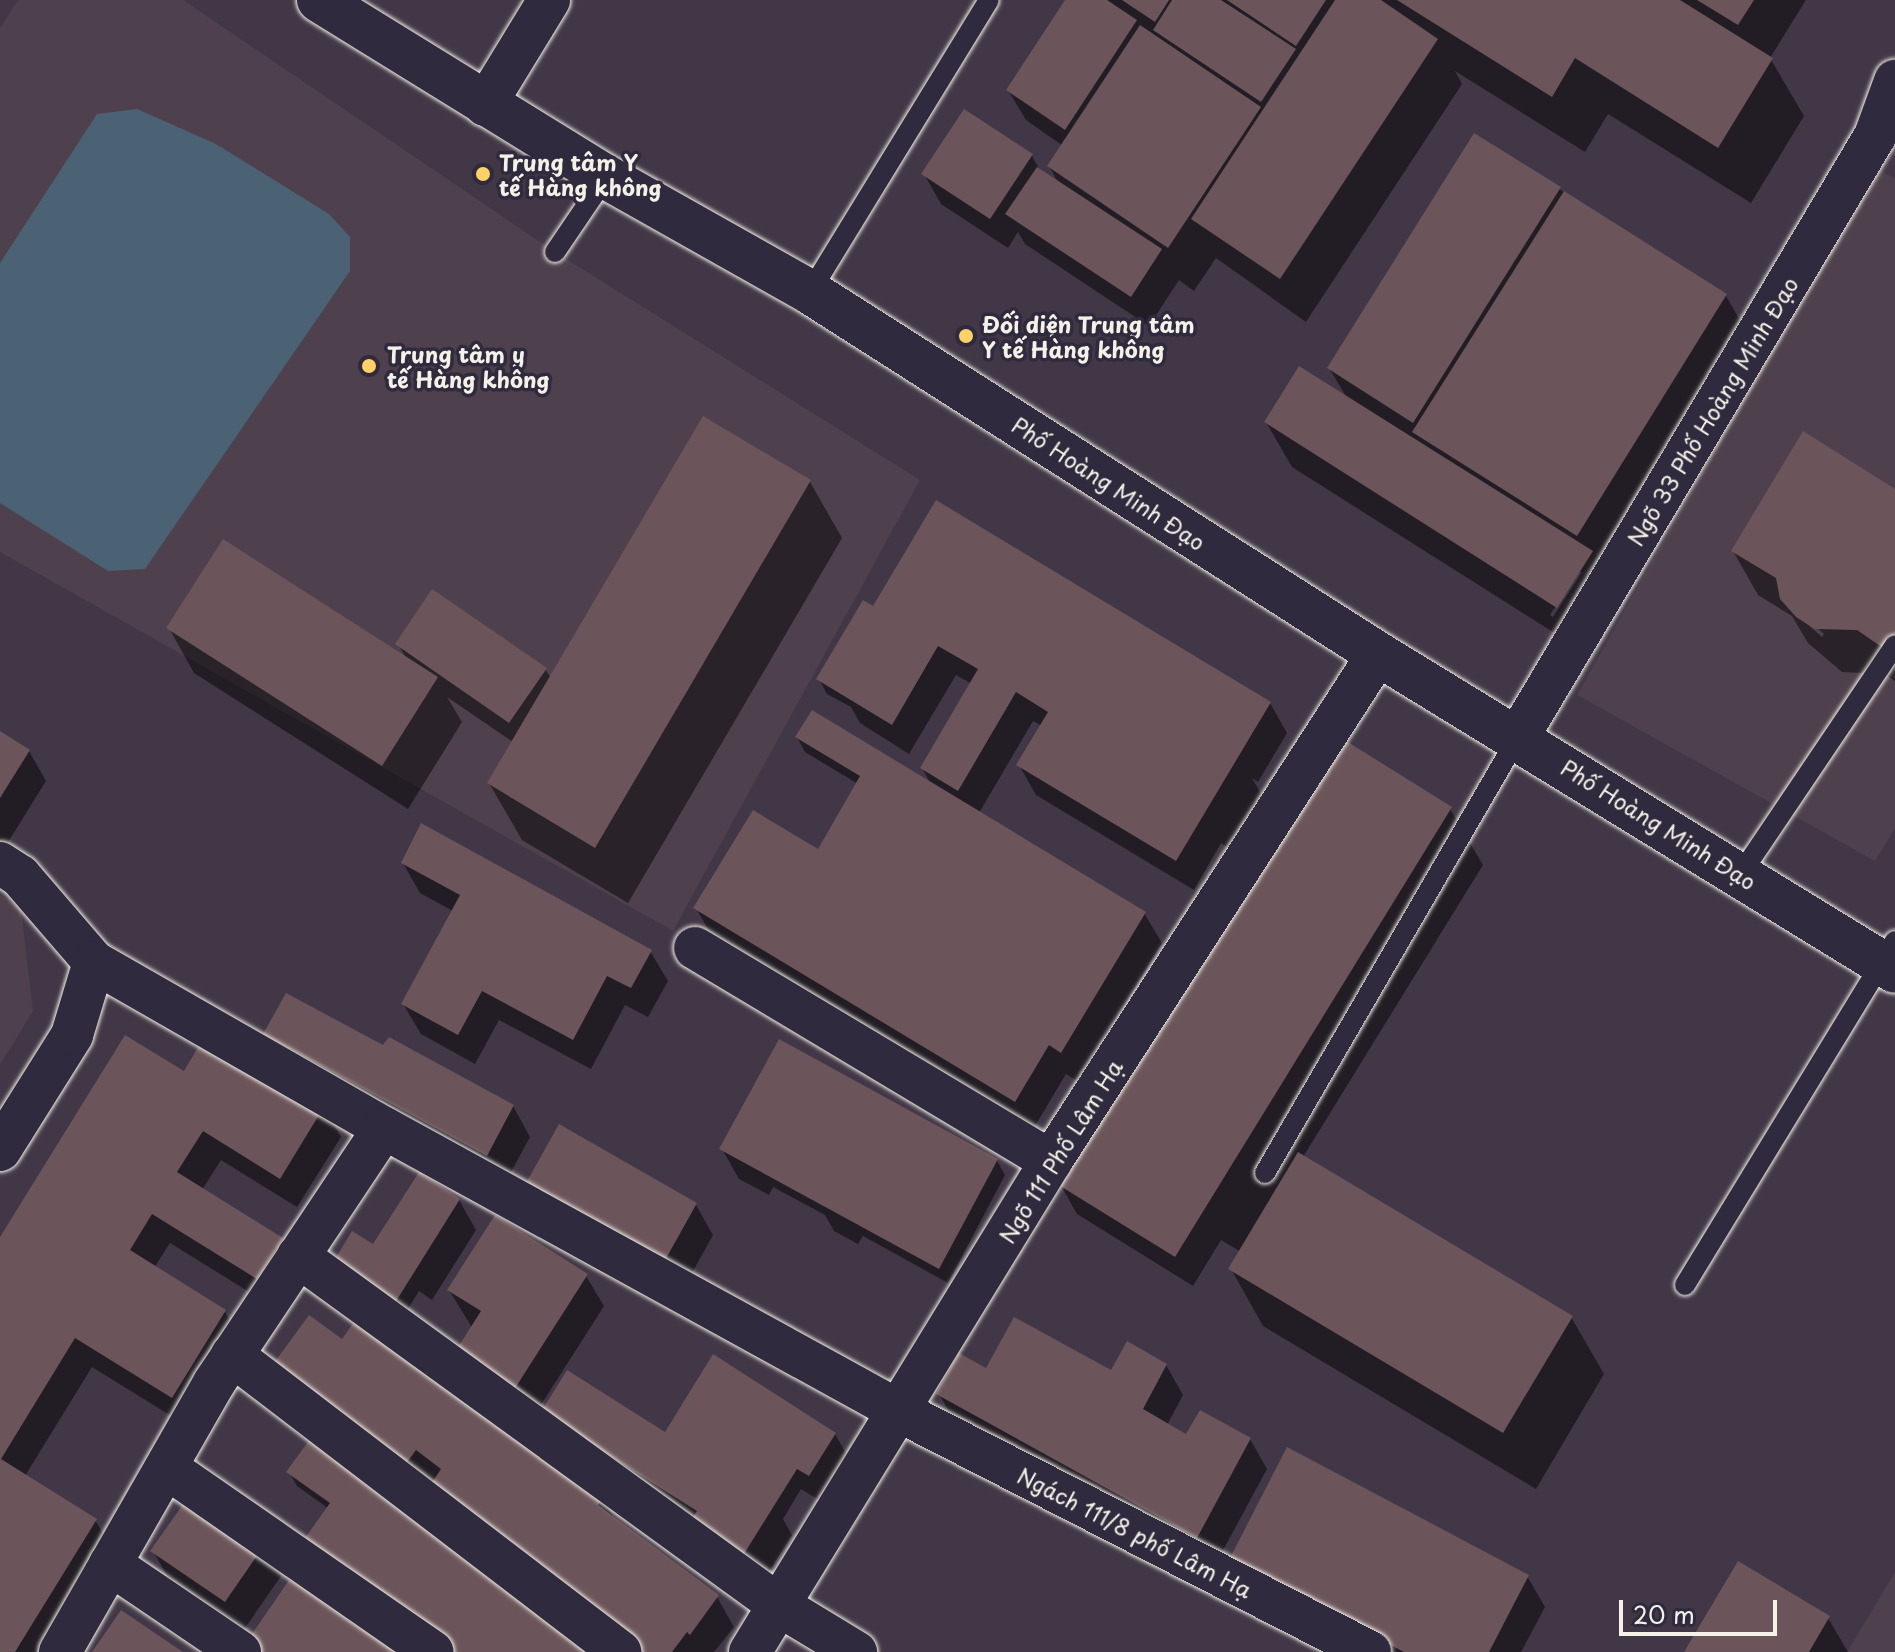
<!DOCTYPE html>
<meta charset="utf-8">
<style>
body{margin:0}
#map{position:relative;width:1895px;height:1652px;overflow:hidden;background:#413746;font-family:"Playpen Sans",sans-serif}
div>[style]{position:absolute}
[style*='--x']{left:calc(var(--x)*1px);top:calc(var(--y)*1px);width:calc(var(--w)*1px);rotate:calc(var(--a)*1deg)}
.built>*{inset:0;background:#4e404c}
.water>*{inset:0;background:#4a6274}
.shadow>*{inset:0;background:#0007}
.building>*{inset:0;background:#6b555a}
.roads{filter:drop-shadow(0 0 2px #f4f1e8) drop-shadow(0 0 2px #f4f1e8)}
.lane>*{height:20px;margin:-10px;padding:0 10px;transform-origin:10px;border-radius:10px;background:#2f2a3d}
.street>*{height:42px;margin:-21px;padding:0 21px;transform-origin:21px;border-radius:21px;background:#2f2a3d}
.secondary>*{height:44px;margin:-22px;padding:0 22px;transform-origin:22px;border-radius:22px;background:#2f2a3d}
.dots>*{width:22px;height:22px;translate:-50% -50%;box-sizing:border-box;border:4px solid #2f2a3d;border-radius:50%}
span{translate:-50% -50%;white-space:nowrap;text-align:center;line-height:1.15;-webkit-text-stroke:7px #2f2a3d;paint-order:stroke}
.poi-label{font-size:22px;color:#f4f1e8;font-weight:700}
.left{translate:0 -50%;text-align:left}
.street-label{font-size:22px;color:#f4f1e8}
.scale{position:absolute;left:1619px;top:1600px;width:158px;height:36px;box-sizing:border-box;border:4px solid #f4f1e8;border-top:0;padding-left:10px;font-size:24px;line-height:28px;white-space:nowrap;color:#f4f1e8;-webkit-text-stroke:6px #2f2a3d;paint-order:stroke}
</style>
<div id="map">
<div class="built">
<i style="clip-path:polygon(18px 0,183px 0,555px 252px,920px 480px,673px 931px,0 552px,0 28px)"></i>
<i style="clip-path:polygon(1875px 167px,1895px 179px,1895px 828px,1875px 861px,1577px 695px)"></i>
<i style="clip-path:polygon(0 895px,21px 909px,33px 1011px,0 1065px)"></i>
<i style="clip-path:polygon(1895px 1572px,1895px 1652px,1847px 1652px)"></i>
</div>
<div class="water">
<i style="clip-path:polygon(137px 109px,216px 144px,329px 214px,350px 237px,350px 271px,145px 569px,108px 571px,0 503px,0 263px,97px 114px)"></i>
</div>
<div class="shadow">
<i style="clip-path:polygon(1067px 0,1806px 0,1770px 58px,1804px 116px,1751px 203px,1608px 114px,1585px 152px,1455px 71px,1462px 84px,1306px 322px,1216px 258px,1194px 291px,1179px 280px,1149px 326px,1025px 244px,1018px 232px,1008px 248px,941px 204px,924px 174px,1032px 156px,1041px 172px,1059px 184px,1049px 166px,1063px 146px,1026px 120px,1008px 90px)"></i>
<i style="clip-path:polygon(evenodd,1559px 189px,1726px 296px,1758px 352px,1583px 651px,1292px 467px,1266px 422px,1347px 398px,1329px 368px,1559px 189px,1577px 572px,1582px 572px,1553px 617px,1550px 615px,1577px 572px)"></i>
<i style="clip-path:polygon(810px 482px,842px 538px,628px 903px,522px 840px,489px 783px,513px 742px,447px 697px,462px 722px,408px 809px,194px 673px,169px 628px,406px 658px,398px 644px,545px 669px,551px 678px)"></i>
<i style="clip-path:polygon(evenodd,1895px 491px,1895px 681px,1884px 674px,1842px 672px,1808px 643px,1792px 616px,1758px 595px,1733px 551px,1895px 491px,1792px 606px,1824px 634px,1822px 637px,1792px 611px,1792px 606px)"></i>
<i style="clip-path:polygon(879px 612px,1270px 703px,1287px 733px,1258px 782px,1252px 778px,1264px 799px,1233px 851px,1221px 843px,1194px 890px,1036px 795px,1019px 765px,1042px 726px,1033px 721px,979px 813px,1144px 913px,1162px 943px,1079px 1082px,1066px 1074px,1032px 1131px,713px 938px,696px 908px,818px 852px,858px 784px,805px 752px,797px 737px,931px 784px,922px 768px,972px 684px,956px 675px,909px 754px,860px 723px,851px 707px,827px 694px,819px 679px)"></i>
<i style="clip-path:polygon(0 733px,29px 751px,46px 781px,0 855px)"></i>
<i style="clip-path:polygon(1450px 809px,1483px 865px,1303px 1157px,1571px 1317px,1604px 1374px,1536px 1489px,1263px 1326px,1231px 1269px,1241px 1252px,1221px 1240px,1193px 1286px,1077px 1214px,1060px 1184px)"></i>
<i style="clip-path:polygon(403px 863px,650px 951px,668px 981px,648px 1017px,625px 1005px,591px 1069px,499px 1020px,475px 1064px,421px 1034px,403px 1004px,453px 911px,420px 893px)"></i>
<i style="clip-path:polygon(265px 1034px,384px 1048px,513px 1106px,530px 1137px,504px 1185px,282px 1065px)"></i>
<i style="clip-path:polygon(185px 1074px,324px 1107px,341px 1137px,297px 1207px,221px 1160px,202px 1190px,281px 1239px,299px 1270px,275px 1308px,170px 1243px,154px 1268px,225px 1312px,242px 1342px,189px 1427px,92px 1367px,25px 1476px,95px 1520px,113px 1550px,50px 1652px,0 1652px,0 1242px)"></i>
<i style="clip-path:polygon(722px 1149px,997px 1161px,1005px 1175px,948px 1283px,863px 1236px,858px 1244px,834px 1231px,825px 1215px,773px 1187px,769px 1195px,739px 1179px)"></i>
<i style="clip-path:polygon(459px 1200px,476px 1230px,432px 1300px,419px 1291px,402px 1319px,380px 1251px)"></i>
<i style="clip-path:polygon(696px 1205px,713px 1235px,682px 1291px,546px 1214px)"></i>
<i style="clip-path:polygon(586px 1276px,604px 1306px,530px 1422px,449px 1290px)"></i>
<i style="clip-path:polygon(342px 1341px,602px 1498px,616px 1521px,717px 1597px,734px 1627px,714px 1652px,616px 1652px,417px 1501px)"></i>
<i style="clip-path:polygon(1166px 1365px,1183px 1395px,1167px 1425px,1187px 1437px,1250px 1439px,1267px 1469px,1214px 1567px,956px 1424px,939px 1394px)"></i>
<i style="clip-path:polygon(835px 1434px,852px 1464px,827px 1505px,801px 1489px,783px 1519px,792px 1535px,760px 1586px,561px 1442px)"></i>
<i style="clip-path:polygon(313px 1438px,426px 1652px,329px 1509px,297px 1486px,289px 1472px)"></i>
<i style="clip-path:polygon(264px 1546px,281px 1576px,243px 1631px,170px 1581px,153px 1551px)"></i>
<i style="clip-path:polygon(1527px 1576px,1545px 1607px,1521px 1652px,1366px 1652px)"></i>
<i style="clip-path:polygon(1828px 1618px,1848px 1652px,1686px 1652px)"></i>
</div>
<div class="building">
<i style="clip-path:polygon(1065px 0,1107px 0,1137px 20px,1065px 130px,1006px 90px)"></i>
<i style="clip-path:polygon(1122px 0,1169px 0,1155px 22px)"></i>
<i style="clip-path:polygon(1172px 0,1221px 0,1296px 49px,1261px 102px,1153px 30px)"></i>
<i style="clip-path:polygon(1227px 0,1326px 0,1296px 46px)"></i>
<i style="clip-path:polygon(1335px 0,1381px 0,1438px 39px,1280px 279px,1191px 219px)"></i>
<i style="clip-path:polygon(1397px 0,1680px 0,1773px 58px,1718px 148px,1575px 58px,1552px 97px)"></i>
<i style="clip-path:polygon(1697px 0,1754px 0,1738px 25px)"></i>
<i style="clip-path:polygon(1140px 25px,1261px 107px,1168px 248px,1047px 166px)"></i>
<i style="clip-path:polygon(964px 109px,1033px 154px,990px 219px,921px 174px)"></i>
<i style="clip-path:polygon(1474px 133px,1561px 187px,1413px 423px,1327px 368px)"></i>
<i style="clip-path:polygon(1037px 167px,1162px 249px,1131px 297px,1005px 214px)"></i>
<i style="clip-path:polygon(1564px 191px,1727px 294px,1577px 536px,1412px 432px)"></i>
<i style="clip-path:polygon(1299px 366px,1593px 551px,1557px 608px,1264px 422px)"></i>
<i style="clip-path:polygon(703px 416px,811px 480px,595px 848px,487px 783px)"></i>
<i style="clip-path:polygon(1803px 431px,1895px 489px,1895px 634px,1886px 650px,1857px 630px,1815px 629px,1796px 617px,1780px 599px,1776px 578px,1731px 551px)"></i>
<i style="clip-path:polygon(936px 500px,1271px 702px,1176px 861px,1016px 765px,1048px 712px,1016px 692px,958px 791px,920px 768px,978px 669px,938px 646px,892px 725px,816px 679px,863px 600px,873px 606px)"></i>
<i style="clip-path:polygon(223px 539px,438px 677px,382px 766px,166px 628px)"></i>
<i style="clip-path:polygon(432px 589px,547px 668px,509px 723px,395px 644px)"></i>
<i style="clip-path:polygon(812px 710px,1146px 912px,1061px 1053px,1049px 1045px,1015px 1102px,693px 908px,753px 810px,818px 849px,860px 776px,795px 737px)"></i>
<i style="clip-path:polygon(0 731px,30px 750px,0 798px)"></i>
<i style="clip-path:polygon(1335px 734px,1452px 807px,1175px 1257px,1057px 1184px)"></i>
<i style="clip-path:polygon(421px 823px,652px 950px,631px 988px,607px 976px,573px 1040px,482px 991px,458px 1035px,401px 1004px,460px 895px,401px 863px)"></i>
<i style="clip-path:polygon(286px 993px,383px 1045px,389px 1037px,514px 1105px,487px 1156px,263px 1034px)"></i>
<i style="clip-path:polygon(207px 1032px,325px 1105px,280px 1179px,203px 1131px,177px 1172px,283px 1238px,257px 1279px,152px 1214px,130px 1250px,226px 1310px,172px 1398px,75px 1338px,1px 1459px,97px 1519px,15px 1652px,0 1652px,0 1237px,125px 1035px,184px 1071px)"></i>
<i style="clip-path:polygon(779px 1039px,998px 1159px,939px 1269px,719px 1149px)"></i>
<i style="clip-path:polygon(559px 1124px,697px 1203px,664px 1262px,526px 1183px)"></i>
<i style="clip-path:polygon(1298px 1152px,1573px 1316px,1503px 1433px,1228px 1269px)"></i>
<i style="clip-path:polygon(419px 1172px,460px 1199px,393px 1306px,331px 1266px,352px 1231px,373px 1244px)"></i>
<i style="clip-path:polygon(495px 1215px,588px 1274px,512px 1393px,453px 1355px,481px 1311px,447px 1290px)"></i>
<i style="clip-path:polygon(309px 1315px,342px 1339px,359px 1315px,604px 1496px,598px 1505px,719px 1595px,690px 1635px,687px 1632px,672px 1652px,637px 1652px,429px 1487px,441px 1469px,416px 1450px,399px 1473px,266px 1374px)"></i>
<i style="clip-path:polygon(1014px 1317px,1111px 1370px,1127px 1341px,1167px 1364px,1143px 1409px,1186px 1434px,1200px 1410px,1251px 1438px,1197px 1538px,936px 1394px,959px 1353px,986px 1368px)"></i>
<i style="clip-path:polygon(713px 1354px,836px 1433px,809px 1476px,797px 1469px,742px 1557px,689px 1523px,697px 1511px,541px 1412px,567px 1370px,665px 1432px)"></i>
<i style="clip-path:polygon(313px 1435px,609px 1652px,446px 1652px,300px 1545px,330px 1503px,286px 1472px)"></i>
<i style="clip-path:polygon(1287px 1447px,1529px 1575px,1489px 1652px,1404px 1652px,1229px 1560px)"></i>
<i style="clip-path:polygon(191px 1493px,265px 1544px,225px 1602px,150px 1551px)"></i>
<i style="clip-path:polygon(1738px 1561px,1830px 1616px,1809px 1652px,1684px 1652px)"></i>
<i style="clip-path:polygon(298px 1567px,421px 1652px,250px 1652px,243px 1647px)"></i>
<i style="clip-path:polygon(121px 1610px,171px 1644px,183px 1652px,92px 1652px)"></i>
</div>
<div class="roads">
<div class="lane">
<i style="--x:555;--y:252;--w:91;--a:-55.8"></i>
<i style="--x:810;--y:292;--w:342;--a:-58.5"></i>
<i style="--x:1740;--y:875;--w:277;--a:-56"></i>
<i style="--x:1265;--y:1173;--w:504;--a:-59.87"></i>
<i style="--x:1685;--y:1285;--w:403;--a:-58.6"></i>
</div>
<div class="street">
<i style="--x:485;--y:105;--w:123;--a:-58.6"></i>
<i style="--x:1518;--y:737;--w:699;--a:-59.29"></i>
<i style="--x:1875;--y:136;--w:59;--a:-70"></i>
<i style="--x:0;--y:863;--w:24;--a:33"></i>
<i style="--x:20;--y:876;--w:113;--a:49.3"></i>
<i style="--x:94;--y:962;--w:334;--a:29.8"></i>
<i style="--x:384;--y:1128;--w:590;--a:28.78"></i>
<i style="--x:901;--y:1412;--w:527;--a:27.1"></i>
<i style="--x:695;--y:948;--w:415;--a:30.9"></i>
<i style="--x:0;--y:1150;--w:136;--a:-57.9"></i>
<i style="--x:72;--y:1035;--w:76;--a:-73.2"></i>
<i style="--x:298;--y:1256;--w:596;--a:35.98"></i>
<i style="--x:780;--y:1606;--w:89;--a:31.2"></i>
<i style="--x:232;--y:1355;--w:489;--a:37.4"></i>
<i style="--x:167;--y:1468;--w:323;--a:34.7"></i>
<i style="--x:110;--y:1564;--w:157;--a:34.1"></i>
<i style="--x:60;--y:1652;--w:310;--a:-60.2"></i>
<i style="--x:214;--y:1383;--w:306;--a:-56.3"></i>
<i style="--x:750;--y:1652;--w:576;--a:-58.49"></i>
<i style="--x:1051;--y:1161;--w:603;--a:-57.18"></i>
</div>
<div class="secondary">
<i style="--x:319;--y:0;--w:337;--a:31.7"></i>
<i style="--x:606;--y:177;--w:234;--a:29.4"></i>
<i style="--x:810;--y:292;--w:674;--a:32.51"></i>
<i style="--x:1378;--y:654;--w:606;--a:31.51"></i>
</div>
</div>
<div class="dots">
<i style="left:483px;top:174px;background:#ffd166"></i>
<i style="left:966px;top:336px;background:#ffd166"></i>
<i style="left:369px;top:366px;background:#ffd166"></i>
</div>
<div class="poi-label">
<span class="left" style="left:499px;top:174px">Trung tâm Y<br>tế Hàng không</span>
<span class="left" style="left:982px;top:336px">Đối diện Trung tâm<br>Y tế Hàng không</span>
<span class="left" style="left:387px;top:366px">Trung tâm y<br>tế Hàng không</span>
</div>
<div class="street-label">
<span style="left:1712px;top:411px;rotate:-59deg">Ngõ 33 Phố Hoàng Minh Đạo</span>
<span style="left:1109px;top:483px;rotate:33deg">Phố Hoàng Minh Đạo</span>
<span style="left:1659px;top:824px;rotate:32deg">Phố Hoàng Minh Đạo</span>
<span style="left:1060px;top:1151px;rotate:-58deg">Ngõ 111 Phố Lâm Hạ</span>
<span style="left:1135px;top:1532px;rotate:27deg">Ngách 111/8 phố Lâm Hạ</span>
</div>
<div class="scale">20 m</div>
</div>
